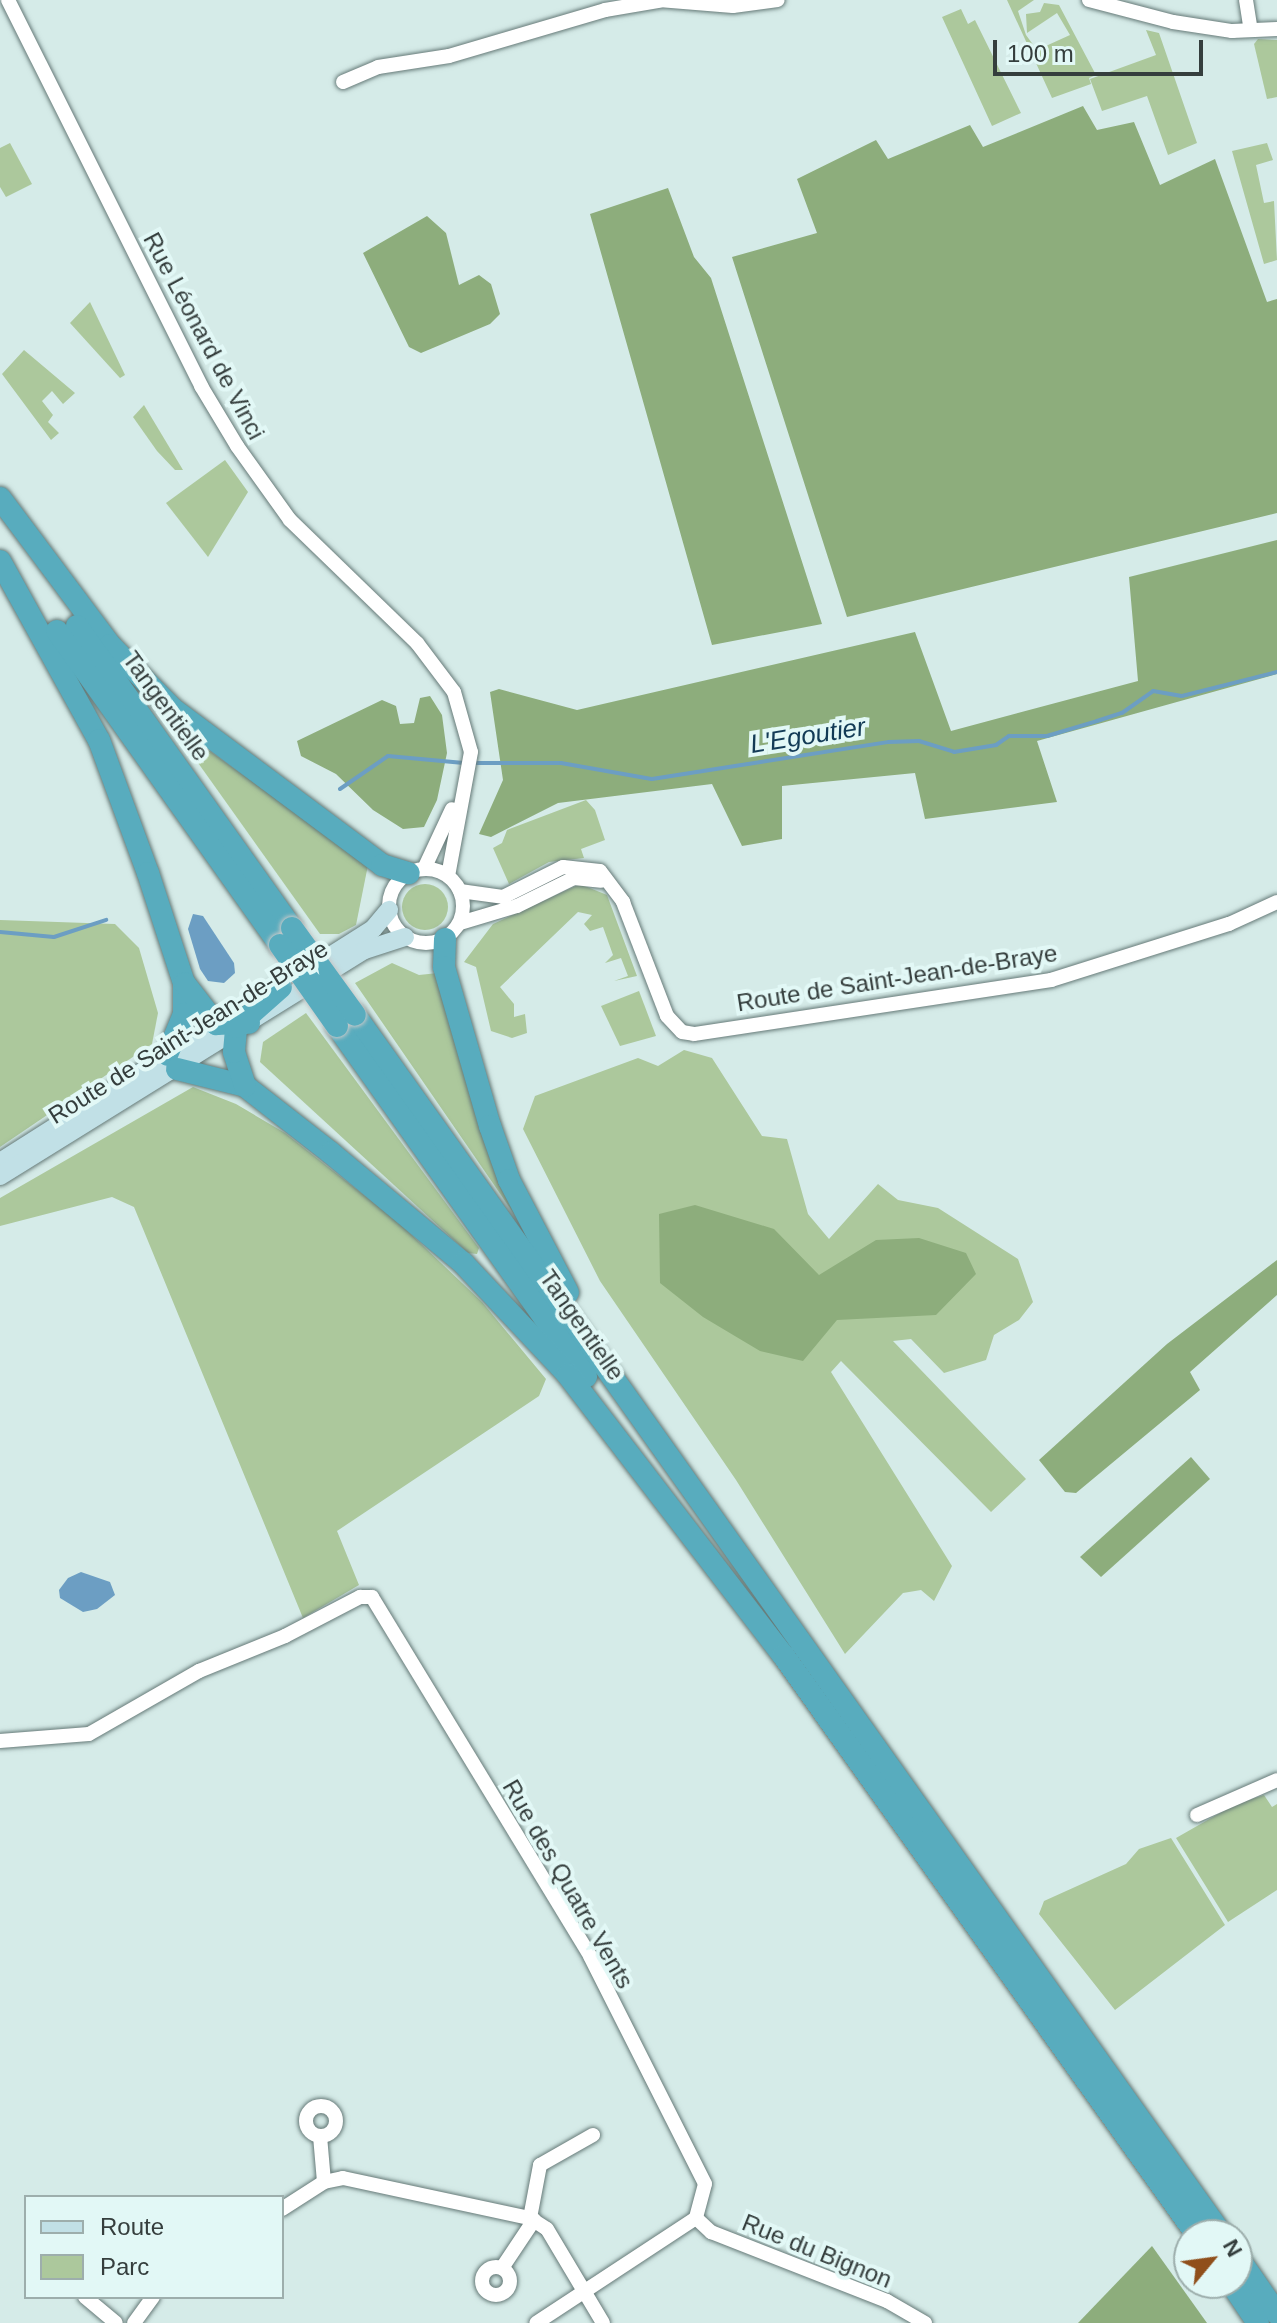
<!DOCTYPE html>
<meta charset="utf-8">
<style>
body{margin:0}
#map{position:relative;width:1277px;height:2323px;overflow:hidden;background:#d5ebe8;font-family:Arial,sans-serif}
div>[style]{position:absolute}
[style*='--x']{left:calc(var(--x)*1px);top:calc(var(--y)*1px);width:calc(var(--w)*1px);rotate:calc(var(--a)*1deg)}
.green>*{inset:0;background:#acc89c}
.round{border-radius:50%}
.forest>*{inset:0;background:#8dad7c}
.water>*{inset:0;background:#6c9ec3}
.stream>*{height:4px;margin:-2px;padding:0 2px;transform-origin:2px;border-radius:2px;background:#6c9ec3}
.roads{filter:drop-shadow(0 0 2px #667a78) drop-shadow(0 0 2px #667a78)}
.minor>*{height:14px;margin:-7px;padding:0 7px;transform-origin:7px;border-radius:7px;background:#fff}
.minor>.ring{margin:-7px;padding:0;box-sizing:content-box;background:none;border:14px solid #fff;border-radius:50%}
.secondary>*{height:18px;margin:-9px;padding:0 9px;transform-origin:9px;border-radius:9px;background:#c1e0e6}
.trunk>*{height:22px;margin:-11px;padding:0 11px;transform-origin:11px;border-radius:11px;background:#58acbe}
.bridges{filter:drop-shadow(0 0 2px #c6c9c9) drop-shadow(0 0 2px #c6c9c9)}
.trunk-bridge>*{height:22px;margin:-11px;padding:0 11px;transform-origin:11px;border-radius:11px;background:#58acbe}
span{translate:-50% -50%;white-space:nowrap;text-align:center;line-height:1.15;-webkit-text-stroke:8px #e2f8f6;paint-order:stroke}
.street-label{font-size:24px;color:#353e3d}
.water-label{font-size:26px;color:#133b56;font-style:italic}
.legend{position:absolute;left:24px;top:2195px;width:260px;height:104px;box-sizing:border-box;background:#e2f8f6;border:2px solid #9daeac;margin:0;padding:10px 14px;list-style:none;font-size:24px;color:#353e3d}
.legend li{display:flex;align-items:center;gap:16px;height:40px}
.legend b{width:40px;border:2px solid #9daeac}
.north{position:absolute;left:1173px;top:2219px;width:80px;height:80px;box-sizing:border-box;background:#e2f8f6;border:2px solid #9daeac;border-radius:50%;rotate:61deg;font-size:22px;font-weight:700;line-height:32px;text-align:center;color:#353e3d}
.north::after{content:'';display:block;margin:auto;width:28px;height:36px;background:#904f1b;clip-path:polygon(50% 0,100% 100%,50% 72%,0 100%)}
.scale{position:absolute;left:993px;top:40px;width:210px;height:36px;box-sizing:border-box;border:4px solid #353e3d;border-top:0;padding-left:10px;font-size:24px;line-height:28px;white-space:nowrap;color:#353e3d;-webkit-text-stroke:6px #e2f8f6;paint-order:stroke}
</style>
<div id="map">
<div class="green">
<i style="clip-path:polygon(1007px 0,1034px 0,1018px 11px,1026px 35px,1037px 50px,1070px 35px,1057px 13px,1027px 33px,1026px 14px,1040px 12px,1044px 3px,1059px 5px,1096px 75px,1089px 78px,1091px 84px,1052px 98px)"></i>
<i style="clip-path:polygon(961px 9px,968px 24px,975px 20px,1021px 113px,992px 126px,942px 17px)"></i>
<i style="clip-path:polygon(1146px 30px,1159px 33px,1197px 143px,1168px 155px,1147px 96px,1102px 111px,1090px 79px,1156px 55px)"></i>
<i style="clip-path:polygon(1258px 39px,1277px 40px,1277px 97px,1267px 99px,1254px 44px)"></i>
<i style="clip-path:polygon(10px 143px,32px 184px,6px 197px,0 187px,0 148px)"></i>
<i style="clip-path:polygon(1267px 143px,1273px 160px,1256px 165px,1264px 203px,1274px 201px,1277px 260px,1264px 264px,1232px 151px)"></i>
<i style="clip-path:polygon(90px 302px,125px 375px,120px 378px,70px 323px)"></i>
<i style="clip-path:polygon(24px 350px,75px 393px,63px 404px,52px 391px,42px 401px,53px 415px,48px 422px,59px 433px,51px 440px,2px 374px)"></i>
<i style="clip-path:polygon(144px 405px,183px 470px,175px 470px,157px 451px,133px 417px)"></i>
<i style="clip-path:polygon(225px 460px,248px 492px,208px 557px,166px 503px)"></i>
<i style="clip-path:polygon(200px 744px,368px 865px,356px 925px,339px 934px,320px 934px,191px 753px,191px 746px)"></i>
<i style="clip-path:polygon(586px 800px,595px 810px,605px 840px,581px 849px,584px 858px,549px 862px,509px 884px,493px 848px,502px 843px,507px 830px)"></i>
<i style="clip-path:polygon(580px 884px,607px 895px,637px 976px,614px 981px,628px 976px,621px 958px,605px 963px,613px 955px,603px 927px,590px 931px,584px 924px,592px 915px,578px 912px,500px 987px,514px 1004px,514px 1017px,525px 1014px,527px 1033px,512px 1038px,491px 1031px,476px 967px,464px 962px,493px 924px)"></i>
<i class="round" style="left:402px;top:884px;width:46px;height:46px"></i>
<i style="clip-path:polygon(0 920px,115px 924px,139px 948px,158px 1013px,152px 1044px,0 1147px)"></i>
<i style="clip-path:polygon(392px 963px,419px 975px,438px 973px,528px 1234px,355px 983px)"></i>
<i style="clip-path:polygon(639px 991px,656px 1036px,620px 1046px,601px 1006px)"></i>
<i style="clip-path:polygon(306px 1013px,479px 1248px,477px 1254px,468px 1253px,260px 1062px,263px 1042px)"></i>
<i style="clip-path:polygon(684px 1050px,712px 1058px,762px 1136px,787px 1139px,808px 1214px,829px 1239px,878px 1184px,898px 1200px,938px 1208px,1018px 1259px,1033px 1302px,1019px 1320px,994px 1335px,986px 1360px,944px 1373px,911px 1339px,893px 1341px,1026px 1479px,991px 1512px,841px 1361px,831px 1372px,952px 1566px,934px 1601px,921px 1590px,903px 1593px,845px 1654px,736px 1480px,600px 1281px,523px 1129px,535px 1096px,638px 1058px,658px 1066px)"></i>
<i style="clip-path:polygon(193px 1087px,236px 1104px,285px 1133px,398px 1222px,482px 1302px,546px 1379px,539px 1396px,337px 1531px,359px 1585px,303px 1618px,134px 1207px,112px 1197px,0 1226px,0 1198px)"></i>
<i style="clip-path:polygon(1264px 1795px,1272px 1807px,1277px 1804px,1277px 1890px,1228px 1922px,1176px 1838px,1234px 1805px)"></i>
<i style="clip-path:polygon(1171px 1838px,1225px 1925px,1115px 2010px,1039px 1914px,1044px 1901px,1126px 1864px,1139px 1849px)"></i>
</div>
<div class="forest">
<i style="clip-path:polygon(1083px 106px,1097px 130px,1134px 122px,1160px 185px,1215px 159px,1267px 302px,1277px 299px,1277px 513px,847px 617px,732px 257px,817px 233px,797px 179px,876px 140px,888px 159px,970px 125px,983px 147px)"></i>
<i style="clip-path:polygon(668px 188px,694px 257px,711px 278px,822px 624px,712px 645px,590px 214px)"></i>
<i style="clip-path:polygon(427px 216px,446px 233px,459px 285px,479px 275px,491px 284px,500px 314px,490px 324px,421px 353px,409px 347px,363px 253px)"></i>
<i style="clip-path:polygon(1277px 540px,1277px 674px,1037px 741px,1057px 802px,925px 819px,915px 773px,782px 786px,782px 839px,742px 846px,712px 784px,558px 803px,491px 837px,479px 834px,503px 780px,490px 692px,499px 689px,577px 710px,915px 632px,951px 731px,1138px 681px,1129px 577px)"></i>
<i style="clip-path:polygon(430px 696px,442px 715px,447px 753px,437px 800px,424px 827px,403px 829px,373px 810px,336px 774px,301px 756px,297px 741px,382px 700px,396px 706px,400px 724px,414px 723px,420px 698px)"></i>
<i style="clip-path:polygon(695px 1205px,774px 1229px,819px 1275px,876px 1240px,919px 1238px,966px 1253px,976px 1274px,936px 1315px,837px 1320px,803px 1361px,760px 1351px,703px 1317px,660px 1283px,659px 1214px)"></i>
<i style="clip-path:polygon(1277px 1260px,1277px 1295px,1190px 1372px,1200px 1390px,1076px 1493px,1065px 1492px,1039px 1460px,1167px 1344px)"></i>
<i style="clip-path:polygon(1191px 1457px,1210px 1479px,1101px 1577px,1080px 1557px)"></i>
<i style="clip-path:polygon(1152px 2246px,1207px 2323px,1078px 2323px)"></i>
</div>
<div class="water">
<i style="clip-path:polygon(193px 914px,203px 916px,234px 963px,235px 973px,224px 983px,208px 981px,200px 969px,188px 929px)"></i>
<i style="clip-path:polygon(81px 1572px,110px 1582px,115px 1595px,97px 1609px,83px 1612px,60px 1598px,59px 1590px,68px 1578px)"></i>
</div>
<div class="stream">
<i style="--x:472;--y:763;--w:89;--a:0"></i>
<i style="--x:561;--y:763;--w:92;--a:10"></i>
<i style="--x:652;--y:779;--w:240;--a:-8.9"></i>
<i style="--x:889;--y:742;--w:30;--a:-2"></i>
<i style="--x:919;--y:741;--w:37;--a:17"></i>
<i style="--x:954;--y:752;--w:43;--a:-9.5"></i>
<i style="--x:996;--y:745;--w:16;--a:-35"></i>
<i style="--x:1009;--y:736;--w:38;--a:0"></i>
<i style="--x:1047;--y:736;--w:52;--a:-16.7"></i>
<i style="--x:1097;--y:721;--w:26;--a:-18"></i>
<i style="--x:1122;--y:713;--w:38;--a:-35"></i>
<i style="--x:1153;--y:691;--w:29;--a:10"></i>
<i style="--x:1182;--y:696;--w:98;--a:-14.2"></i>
<i style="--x:340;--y:789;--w:58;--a:-34.5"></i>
<i style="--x:388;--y:756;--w:76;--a:5.3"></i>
<i style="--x:0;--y:932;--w:54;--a:5.3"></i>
<i style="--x:54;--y:937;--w:55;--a:-18.1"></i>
</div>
<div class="roads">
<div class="minor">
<i style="--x:8;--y:0;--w:432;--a:63.4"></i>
<i style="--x:201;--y:386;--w:70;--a:59"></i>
<i style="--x:237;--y:446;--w:91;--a:54.4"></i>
<i style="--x:290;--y:520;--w:177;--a:44.1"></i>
<i style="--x:417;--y:643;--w:61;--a:52.9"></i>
<i style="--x:454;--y:692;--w:62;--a:74.2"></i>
<i style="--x:471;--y:752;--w:126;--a:100.5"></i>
<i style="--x:659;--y:0;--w:74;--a:4.6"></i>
<i style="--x:733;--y:6;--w:45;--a:-7.6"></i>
<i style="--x:1089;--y:0;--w:87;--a:14.7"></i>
<i style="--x:1173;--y:22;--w:60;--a:8.7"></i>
<i style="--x:1232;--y:31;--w:45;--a:-2.5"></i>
<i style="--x:1246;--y:0;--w:30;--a:81"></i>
<i style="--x:343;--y:82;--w:38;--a:-23"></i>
<i style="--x:378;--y:67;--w:72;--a:-8.8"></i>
<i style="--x:449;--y:56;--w:163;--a:-16.4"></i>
<i style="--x:605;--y:10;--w:55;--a:-9.5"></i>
<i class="ring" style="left:389px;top:869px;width:60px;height:60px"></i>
<i style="--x:424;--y:869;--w:66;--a:-65"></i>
<i style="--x:460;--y:891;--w:43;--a:7.9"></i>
<i style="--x:503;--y:897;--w:67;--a:-26.6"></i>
<i style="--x:563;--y:867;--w:37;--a:6"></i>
<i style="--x:600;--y:871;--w:39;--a:53"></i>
<i style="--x:623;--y:902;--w:122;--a:68.9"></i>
<i style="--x:667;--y:1016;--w:22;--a:47"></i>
<i style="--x:682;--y:1032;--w:12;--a:9"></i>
<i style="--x:694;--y:1034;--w:361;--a:-8.6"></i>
<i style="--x:1051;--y:980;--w:187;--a:-17.5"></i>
<i style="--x:1229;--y:924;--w:53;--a:-24.6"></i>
<i style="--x:460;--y:923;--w:59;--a:-16.6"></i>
<i style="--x:517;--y:906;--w:64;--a:-26.2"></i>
<i style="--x:574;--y:878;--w:27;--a:6"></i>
<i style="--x:0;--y:1741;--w:89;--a:-4.5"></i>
<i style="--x:89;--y:1734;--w:127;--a:-29.8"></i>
<i style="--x:199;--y:1671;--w:93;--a:-22.1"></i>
<i style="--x:285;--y:1636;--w:85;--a:-27.5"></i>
<i style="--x:360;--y:1597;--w:12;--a:0"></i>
<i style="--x:372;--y:1597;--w:420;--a:58.7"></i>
<i style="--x:590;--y:1956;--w:255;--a:63.2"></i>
<i style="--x:705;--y:2184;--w:35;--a:105"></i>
<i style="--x:696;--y:2218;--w:191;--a:146.7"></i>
<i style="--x:1197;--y:1815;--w:87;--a:-23.6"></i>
<i class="ring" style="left:306px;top:2106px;width:16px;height:16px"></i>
<i style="--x:320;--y:2136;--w:46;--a:85"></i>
<i style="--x:282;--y:2209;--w:50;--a:-32.7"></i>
<i style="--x:324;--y:2182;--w:19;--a:-12"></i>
<i style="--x:343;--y:2178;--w:191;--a:12.1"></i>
<i style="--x:530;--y:2218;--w:20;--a:33"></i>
<i style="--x:547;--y:2229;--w:109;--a:59.2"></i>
<i style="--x:530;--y:2218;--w:54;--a:-79.3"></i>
<i style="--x:540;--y:2165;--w:61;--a:-29.5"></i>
<i style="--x:696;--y:2218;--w:21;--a:43"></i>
<i style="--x:711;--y:2232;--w:189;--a:21.4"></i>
<i style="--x:887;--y:2301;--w:44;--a:30.1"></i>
<i class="ring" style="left:482px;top:2267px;width:14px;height:14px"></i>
<i style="--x:502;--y:2268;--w:58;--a:-56.3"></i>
<i style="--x:85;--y:2297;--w:40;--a:40"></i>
<i style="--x:134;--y:2323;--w:32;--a:-54"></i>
</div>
<div class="secondary">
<i style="--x:308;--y:970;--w:77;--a:-32.2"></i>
<i style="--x:373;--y:929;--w:25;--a:-50"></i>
<i style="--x:3;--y:1160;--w:267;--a:-32.4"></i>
<i style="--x:0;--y:1176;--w:429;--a:-31.8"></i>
<i style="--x:365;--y:950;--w:42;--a:-18"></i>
</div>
<div class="trunk">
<i style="--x:0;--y:498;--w:184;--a:53.2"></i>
<i style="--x:110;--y:645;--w:90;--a:45.5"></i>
<i style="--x:173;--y:709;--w:261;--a:36.7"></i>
<i style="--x:382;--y:865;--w:28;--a:17"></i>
<i style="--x:0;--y:561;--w:205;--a:61.1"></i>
<i style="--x:99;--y:740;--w:142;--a:69.8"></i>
<i style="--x:148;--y:873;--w:116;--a:71.9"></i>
<i style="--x:184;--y:983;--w:31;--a:90"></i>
<i style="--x:184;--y:1014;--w:44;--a:112.5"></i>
<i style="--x:77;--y:626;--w:371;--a:54.6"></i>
<i style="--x:57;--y:631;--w:385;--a:54.6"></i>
<i style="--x:445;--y:939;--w:28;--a:92"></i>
<i style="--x:444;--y:967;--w:166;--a:73.9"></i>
<i style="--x:490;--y:1126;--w:57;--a:70.6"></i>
<i style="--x:509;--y:1180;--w:127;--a:62.4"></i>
<i style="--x:185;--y:984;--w:51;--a:52.2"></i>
<i style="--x:216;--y:1024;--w:33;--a:-2"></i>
<i style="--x:355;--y:1015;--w:1497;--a:54.6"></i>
<i style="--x:337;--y:1026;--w:430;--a:54.6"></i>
<i style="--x:177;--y:1069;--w:70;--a:14"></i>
<i style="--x:245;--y:1086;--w:109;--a:37.9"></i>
<i style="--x:331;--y:1153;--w:172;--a:39.8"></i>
<i style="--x:463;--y:1263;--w:154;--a:46.8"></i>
<i style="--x:568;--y:1375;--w:353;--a:52.5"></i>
<i style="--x:783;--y:1655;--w:713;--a:54.48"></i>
<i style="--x:245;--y:1086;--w:36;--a:-108"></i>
<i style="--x:234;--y:1052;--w:25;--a:-85"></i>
<i style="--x:236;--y:1027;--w:60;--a:-41.6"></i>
<i style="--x:1237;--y:2256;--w:70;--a:55.4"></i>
<i style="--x:1231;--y:2283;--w:48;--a:56"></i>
</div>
</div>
<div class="bridges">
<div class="trunk-bridge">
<i style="--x:292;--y:928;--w:107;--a:54.1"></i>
<i style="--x:280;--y:945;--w:99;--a:54.9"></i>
</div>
</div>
<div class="street-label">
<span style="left:204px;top:336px;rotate:62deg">Rue Léonard de Vinci</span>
<span style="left:166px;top:706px;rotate:54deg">Tangentielle</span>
<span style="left:897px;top:978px;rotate:-9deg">Route de Saint-Jean-de-Braye</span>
<span style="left:188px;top:1032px;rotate:-32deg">Route de Saint-Jean-de-Braye</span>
<span style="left:582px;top:1325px;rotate:55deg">Tangentielle</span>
<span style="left:568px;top:1884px;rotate:60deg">Rue des Quatre Vents</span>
<span style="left:817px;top:2251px;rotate:22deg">Rue du Bignon</span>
</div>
<div class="water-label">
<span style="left:808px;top:736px;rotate:-9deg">L'Egoutier</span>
</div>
<ul class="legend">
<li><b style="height:10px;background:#c1e0e6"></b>Route</li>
<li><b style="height:22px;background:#acc89c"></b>Parc</li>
</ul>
<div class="north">N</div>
<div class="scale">100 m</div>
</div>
